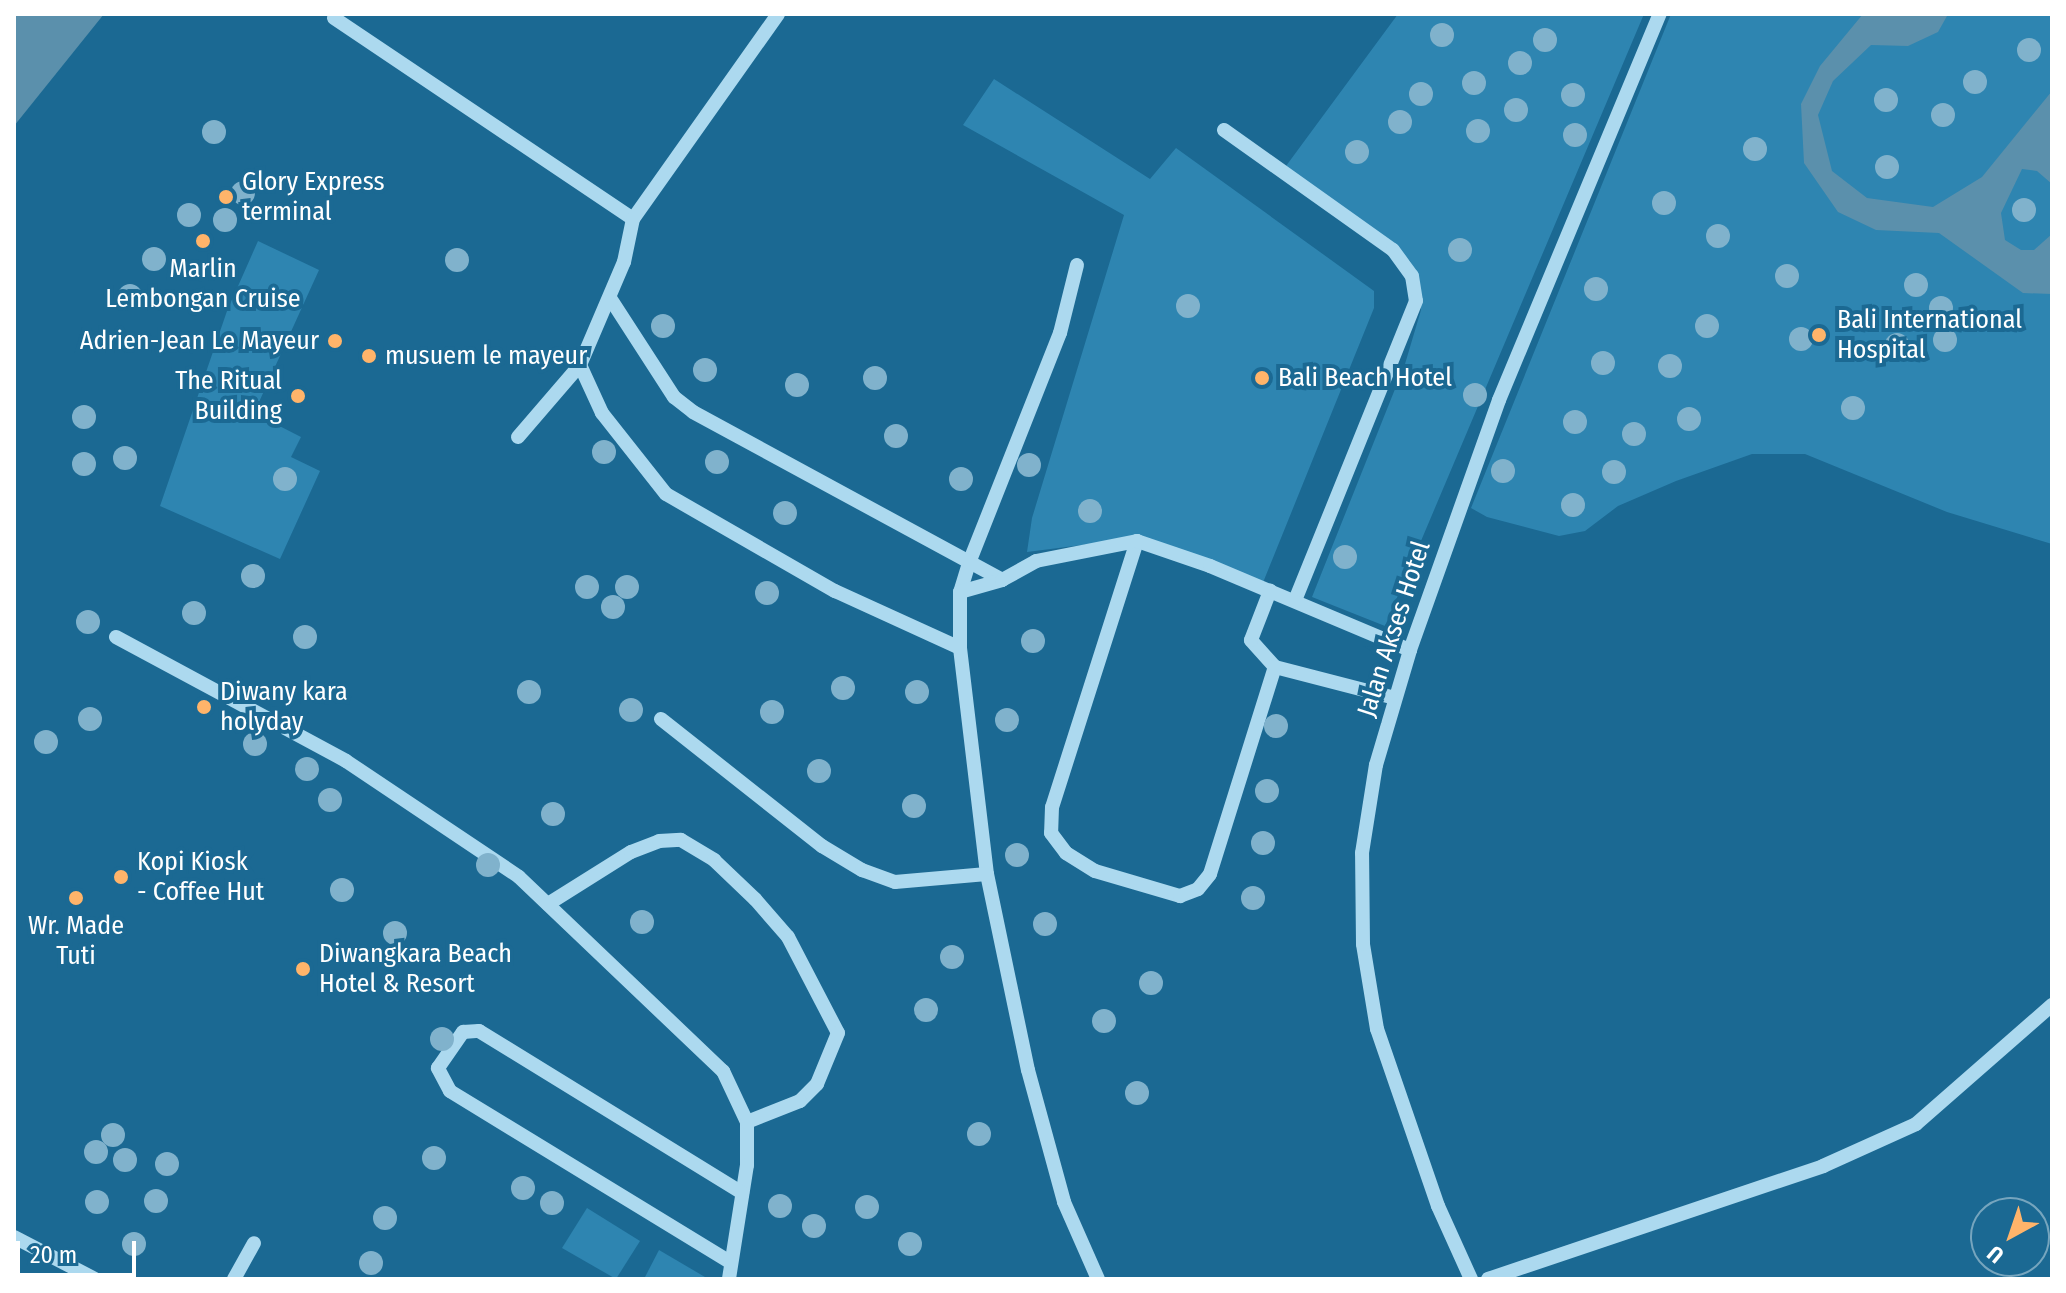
<!DOCTYPE html>
<style>
body{margin:0}
#map{position:relative;width:2066px;height:1293px;overflow:hidden;background:#1b6993;font-family:"Fira Sans Condensed",sans-serif}
div>[style]{position:absolute}
[style*='--x']{left:calc(var(--x)*1px);top:calc(var(--y)*1px);width:calc(var(--w)*1px);rotate:calc(var(--a)*1deg)}
.green>*{inset:0;background:#2e85b1}
.water>*{inset:0;background:#5b90ac}
.minor>*{height:14px;margin:-7px;padding:0 7px;transform-origin:7px;border-radius:7px;background:#acd9ef}
.trees>*{width:24px;height:24px;margin:-12px;border-radius:50%;background:#80b2cc}
.dots>*{width:22px;height:22px;translate:-50% -50%;box-sizing:border-box;border:4px solid #1b6993;border-radius:50%}
span{translate:-50% -50%;white-space:nowrap;text-align:center;line-height:1.15;-webkit-text-stroke:8px #1b6993;paint-order:stroke}
.poi-label{font-size:26px;color:#fff}
.left{translate:0 -50%;text-align:left}
.right{translate:-100% -50%;text-align:right}
.street-label{font-size:26px;color:#fff}
.frame{position:absolute;inset:0;border:16px solid #fff;pointer-events:none}
.north{position:absolute;left:1970px;top:1197px;width:80px;height:80px;box-sizing:border-box;background:#1b6993;border:2px solid #76a5be;border-radius:50%;rotate:220deg;font-size:22px;font-weight:700;line-height:32px;text-align:center;color:#fff}
.north::after{content:'';display:block;margin:auto;width:28px;height:36px;background:#ffb46a;clip-path:polygon(50% 0,100% 100%,50% 72%,0 100%)}
.scale{position:absolute;left:16px;top:1241px;width:120px;height:36px;box-sizing:border-box;border:4px solid #fff;border-top:0;padding-left:10px;font-size:24px;line-height:28px;white-space:nowrap;color:#fff;-webkit-text-stroke:6px #1b6993;paint-order:stroke}
</style>
<div id="map">
<div class="green">
<i style="clip-path:polygon(1398px 14px,1644px 14px,1385px 626px,1312px 597px,1405px 364px,1421px 310px,1418px 277px,1410px 261px,1286px 166px)"></i>
<i style="clip-path:polygon(1671px 14px,2052px 14px,2052px 544px,1947px 512px,1805px 454px,1752px 454px,1676px 481px,1618px 506px,1585px 531px,1559px 536px,1487px 517px,1471px 508px)"></i>
<i style="clip-path:polygon(994px 79px,1150px 179px,1176px 148px,1374px 291px,1374px 308px,1262px 585px,1137px 538px,1027px 552px,1032px 518px,1124px 215px,963px 125px)"></i>
<i style="clip-path:polygon(258px 241px,319px 270px,254px 413px,301px 437px,291px 457px,320px 471px,280px 559px,160px 506px,227px 311px)"></i>
<i style="clip-path:polygon(587px 1208px,640px 1241px,616px 1279px,562px 1248px)"></i>
<i style="clip-path:polygon(659px 1250px,705px 1277px,704px 1279px,644px 1279px)"></i>
</div>
<div class="water">
<i style="clip-path:polygon(14px 14px,104px 14px,14px 126px)"></i>
<i style="clip-path:polygon(1863px 14px,1947px 16px,1938px 32px,1908px 46px,1871px 45px,1833px 81px,1818px 115px,1832px 171px,1867px 198px,1933px 207px,1982px 177px,2052px 91px,2052px 184px,2037px 171px,2022px 169px,2001px 213px,2005px 240px,2021px 250px,2034px 250px,2052px 234px,2052px 294px,2023px 293px,1939px 233px,1876px 230px,1838px 212px,1804px 163px,1801px 104px,1820px 66px)"></i>
</div>
<div class="minor">
<i style="--x:334;--y:18;--w:360;--a:33.9"></i>
<i style="--x:1224;--y:130;--w:207;--a:35.4"></i>
<i style="--x:1393;--y:250;--w:32;--a:54"></i>
<i style="--x:1412;--y:276;--w:25;--a:81"></i>
<i style="--x:1416;--y:301;--w:323;--a:112"></i>
<i style="--x:1077;--y:265;--w:70;--a:104"></i>
<i style="--x:1060;--y:333;--w:247;--a:111.6"></i>
<i style="--x:969;--y:563;--w:30;--a:107"></i>
<i style="--x:960;--y:592;--w:56;--a:90"></i>
<i style="--x:960;--y:648;--w:228;--a:83.2"></i>
<i style="--x:987;--y:874;--w:200;--a:78.2"></i>
<i style="--x:1028;--y:1070;--w:137;--a:74.7"></i>
<i style="--x:1064;--y:1202;--w:84;--a:66.2"></i>
<i style="--x:610;--y:298;--w:118;--a:57.1"></i>
<i style="--x:674;--y:397;--w:24;--a:38"></i>
<i style="--x:693;--y:412;--w:352;--a:28.5"></i>
<i style="--x:580;--y:365;--w:53;--a:65.4"></i>
<i style="--x:602;--y:413;--w:103;--a:51.7"></i>
<i style="--x:666;--y:494;--w:195;--a:29.9"></i>
<i style="--x:835;--y:591;--w:137;--a:24.5"></i>
<i style="--x:518;--y:437;--w:95;--a:-49.3"></i>
<i style="--x:580;--y:365;--w:112;--a:-66.9"></i>
<i style="--x:624;--y:262;--w:44;--a:-78.2"></i>
<i style="--x:633;--y:219;--w:251;--a:-54.7"></i>
<i style="--x:1137;--y:541;--w:279;--a:107.7"></i>
<i style="--x:1052;--y:807;--w:26;--a:92"></i>
<i style="--x:1051;--y:833;--w:25;--a:53"></i>
<i style="--x:1066;--y:853;--w:34;--a:32"></i>
<i style="--x:1095;--y:871;--w:89;--a:16.4"></i>
<i style="--x:1180;--y:896;--w:19;--a:-21"></i>
<i style="--x:1198;--y:889;--w:19;--a:-51"></i>
<i style="--x:1210;--y:874;--w:217;--a:-72.6"></i>
<i style="--x:1275;--y:667;--w:36;--a:-132"></i>
<i style="--x:1251;--y:640;--w:53;--a:-68.8"></i>
<i style="--x:960;--y:592;--w:44;--a:-15.9"></i>
<i style="--x:1002;--y:580;--w:39;--a:-29"></i>
<i style="--x:1036;--y:561;--w:103;--a:-11.2"></i>
<i style="--x:1137;--y:541;--w:77;--a:18.9"></i>
<i style="--x:1210;--y:566;--w:217;--a:22.8"></i>
<i style="--x:116;--y:637;--w:261;--a:28.3"></i>
<i style="--x:346;--y:761;--w:208;--a:33.8"></i>
<i style="--x:519;--y:877;--w:282;--a:43.6"></i>
<i style="--x:723;--y:1071;--w:56;--a:64.8"></i>
<i style="--x:747;--y:1122;--w:43;--a:90"></i>
<i style="--x:747;--y:1165;--w:115;--a:99"></i>
<i style="--x:1275;--y:667;--w:124;--a:14.5"></i>
<i style="--x:661;--y:719;--w:205;--a:38.3"></i>
<i style="--x:822;--y:846;--w:47;--a:31"></i>
<i style="--x:862;--y:870;--w:35;--a:20"></i>
<i style="--x:895;--y:882;--w:92;--a:-5"></i>
<i style="--x:548;--y:904;--w:98;--a:-32.1"></i>
<i style="--x:631;--y:852;--w:30;--a:-21"></i>
<i style="--x:659;--y:841;--w:22;--a:-3"></i>
<i style="--x:681;--y:840;--w:39;--a:31"></i>
<i style="--x:714;--y:860;--w:57;--a:43.6"></i>
<i style="--x:755;--y:899;--w:50;--a:49"></i>
<i style="--x:788;--y:937;--w:108;--a:62.5"></i>
<i style="--x:838;--y:1033;--w:55;--a:112.4"></i>
<i style="--x:817;--y:1084;--w:24;--a:135"></i>
<i style="--x:800;--y:1101;--w:57;--a:158.4"></i>
<i style="--x:14;--y:1237;--w:91;--a:27.4"></i>
<i style="--x:730;--y:1262;--w:328;--a:-148.6"></i>
<i style="--x:450;--y:1091;--w:26;--a:-118"></i>
<i style="--x:438;--y:1068;--w:44;--a:-55.2"></i>
<i style="--x:463;--y:1032;--w:16;--a:-4"></i>
<i style="--x:479;--y:1031;--w:309;--a:31.6"></i>
<i style="--x:234;--y:1279;--w:41;--a:-60.9"></i>
<i style="--x:1471;--y:1279;--w:80;--a:-114.3"></i>
<i style="--x:1438;--y:1206;--w:187;--a:-109"></i>
<i style="--x:1377;--y:1029;--w:86;--a:-99.4"></i>
<i style="--x:1363;--y:944;--w:91;--a:-90.6"></i>
<i style="--x:1362;--y:853;--w:89;--a:-81"></i>
<i style="--x:1376;--y:765;--w:120;--a:-73.5"></i>
<i style="--x:1410;--y:650;--w:265;--a:-70.4"></i>
<i style="--x:1499;--y:400;--w:418;--a:-67.4"></i>
<i style="--x:1488;--y:1279;--w:354;--a:-18.6"></i>
<i style="--x:1823;--y:1166;--w:102;--a:-24.3"></i>
<i style="--x:1916;--y:1124;--w:181;--a:-41.2"></i>
</div>
<div class="trees">
<i style="left:1442px;top:35px"></i>
<i style="left:1545px;top:40px"></i>
<i style="left:2029px;top:50px"></i>
<i style="left:1520px;top:63px"></i>
<i style="left:1975px;top:82px"></i>
<i style="left:1474px;top:83px"></i>
<i style="left:1421px;top:94px"></i>
<i style="left:1573px;top:95px"></i>
<i style="left:1886px;top:100px"></i>
<i style="left:1516px;top:110px"></i>
<i style="left:1943px;top:115px"></i>
<i style="left:1400px;top:122px"></i>
<i style="left:1478px;top:131px"></i>
<i style="left:214px;top:132px"></i>
<i style="left:1575px;top:135px"></i>
<i style="left:1755px;top:149px"></i>
<i style="left:1357px;top:152px"></i>
<i style="left:1887px;top:167px"></i>
<i style="left:243px;top:193px"></i>
<i style="left:1664px;top:203px"></i>
<i style="left:2024px;top:210px"></i>
<i style="left:189px;top:215px"></i>
<i style="left:225px;top:220px"></i>
<i style="left:1718px;top:236px"></i>
<i style="left:1460px;top:250px"></i>
<i style="left:154px;top:259px"></i>
<i style="left:457px;top:260px"></i>
<i style="left:1787px;top:276px"></i>
<i style="left:1916px;top:285px"></i>
<i style="left:1596px;top:289px"></i>
<i style="left:130px;top:296px"></i>
<i style="left:1188px;top:306px"></i>
<i style="left:1941px;top:308px"></i>
<i style="left:663px;top:326px"></i>
<i style="left:1707px;top:326px"></i>
<i style="left:1801px;top:339px"></i>
<i style="left:1945px;top:340px"></i>
<i style="left:1897px;top:345px"></i>
<i style="left:1603px;top:363px"></i>
<i style="left:1670px;top:366px"></i>
<i style="left:705px;top:370px"></i>
<i style="left:875px;top:378px"></i>
<i style="left:797px;top:385px"></i>
<i style="left:1475px;top:395px"></i>
<i style="left:1853px;top:408px"></i>
<i style="left:84px;top:417px"></i>
<i style="left:1689px;top:419px"></i>
<i style="left:1575px;top:422px"></i>
<i style="left:1634px;top:434px"></i>
<i style="left:896px;top:436px"></i>
<i style="left:604px;top:452px"></i>
<i style="left:125px;top:458px"></i>
<i style="left:717px;top:462px"></i>
<i style="left:84px;top:464px"></i>
<i style="left:1029px;top:465px"></i>
<i style="left:1503px;top:471px"></i>
<i style="left:1614px;top:472px"></i>
<i style="left:285px;top:479px"></i>
<i style="left:961px;top:479px"></i>
<i style="left:1573px;top:505px"></i>
<i style="left:1090px;top:511px"></i>
<i style="left:785px;top:513px"></i>
<i style="left:1345px;top:557px"></i>
<i style="left:253px;top:576px"></i>
<i style="left:587px;top:587px"></i>
<i style="left:627px;top:587px"></i>
<i style="left:767px;top:593px"></i>
<i style="left:613px;top:607px"></i>
<i style="left:194px;top:613px"></i>
<i style="left:88px;top:622px"></i>
<i style="left:305px;top:637px"></i>
<i style="left:1033px;top:641px"></i>
<i style="left:843px;top:688px"></i>
<i style="left:529px;top:692px"></i>
<i style="left:917px;top:692px"></i>
<i style="left:631px;top:710px"></i>
<i style="left:772px;top:712px"></i>
<i style="left:90px;top:719px"></i>
<i style="left:1007px;top:720px"></i>
<i style="left:1276px;top:726px"></i>
<i style="left:46px;top:742px"></i>
<i style="left:255px;top:744px"></i>
<i style="left:307px;top:769px"></i>
<i style="left:819px;top:771px"></i>
<i style="left:1267px;top:791px"></i>
<i style="left:330px;top:800px"></i>
<i style="left:914px;top:806px"></i>
<i style="left:553px;top:814px"></i>
<i style="left:1263px;top:843px"></i>
<i style="left:1017px;top:855px"></i>
<i style="left:488px;top:865px"></i>
<i style="left:342px;top:890px"></i>
<i style="left:1253px;top:898px"></i>
<i style="left:642px;top:922px"></i>
<i style="left:1045px;top:924px"></i>
<i style="left:395px;top:933px"></i>
<i style="left:952px;top:957px"></i>
<i style="left:1151px;top:983px"></i>
<i style="left:926px;top:1010px"></i>
<i style="left:1104px;top:1021px"></i>
<i style="left:442px;top:1039px"></i>
<i style="left:1137px;top:1093px"></i>
<i style="left:979px;top:1134px"></i>
<i style="left:113px;top:1135px"></i>
<i style="left:96px;top:1152px"></i>
<i style="left:434px;top:1158px"></i>
<i style="left:125px;top:1160px"></i>
<i style="left:167px;top:1164px"></i>
<i style="left:523px;top:1188px"></i>
<i style="left:156px;top:1201px"></i>
<i style="left:97px;top:1202px"></i>
<i style="left:552px;top:1203px"></i>
<i style="left:780px;top:1206px"></i>
<i style="left:867px;top:1207px"></i>
<i style="left:385px;top:1218px"></i>
<i style="left:814px;top:1226px"></i>
<i style="left:134px;top:1244px"></i>
<i style="left:910px;top:1244px"></i>
<i style="left:371px;top:1263px"></i>
</div>
<div class="dots">
<i style="left:226px;top:197px;background:#ffb46a"></i>
<i style="left:203px;top:241px;background:#ffb46a"></i>
<i style="left:1819px;top:335px;background:#ffb46a"></i>
<i style="left:335px;top:341px;background:#ffb46a"></i>
<i style="left:369px;top:356px;background:#ffb46a"></i>
<i style="left:1262px;top:378px;background:#ffb46a"></i>
<i style="left:298px;top:396px;background:#ffb46a"></i>
<i style="left:204px;top:707px;background:#ffb46a"></i>
<i style="left:121px;top:877px;background:#ffb46a"></i>
<i style="left:76px;top:898px;background:#ffb46a"></i>
<i style="left:303px;top:969px;background:#ffb46a"></i>
</div>
<div class="poi-label">
<span class="left" style="left:242px;top:197px">Glory Express<br>terminal</span>
<span style="left:203px;top:284px">Marlin<br>Lembongan Cruise</span>
<span class="left" style="left:1837px;top:335px">Bali International<br>Hospital</span>
<span class="right" style="left:319px;top:341px">Adrien-Jean Le Mayeur</span>
<span class="left" style="left:385px;top:356px">musuem le mayeur</span>
<span class="left" style="left:1278px;top:378px">Bali Beach Hotel</span>
<span class="right" style="left:282px;top:396px">The Ritual<br>Building</span>
<span class="left" style="left:220px;top:707px">Diwany kara<br>holyday</span>
<span class="left" style="left:137px;top:877px">Kopi Kiosk<br>- Coffee Hut</span>
<span style="left:76px;top:941px">Wr. Made<br>Tuti</span>
<span class="left" style="left:319px;top:969px">Diwangkara Beach<br>Hotel &amp; Resort</span>
</div>
<div class="street-label">
<span style="left:1394px;top:629px;rotate:-72deg">Jalan Akses Hotel</span>
</div>
<div class="frame"></div>
<div class="north">U</div>
<div class="scale">20 m</div>
</div>
